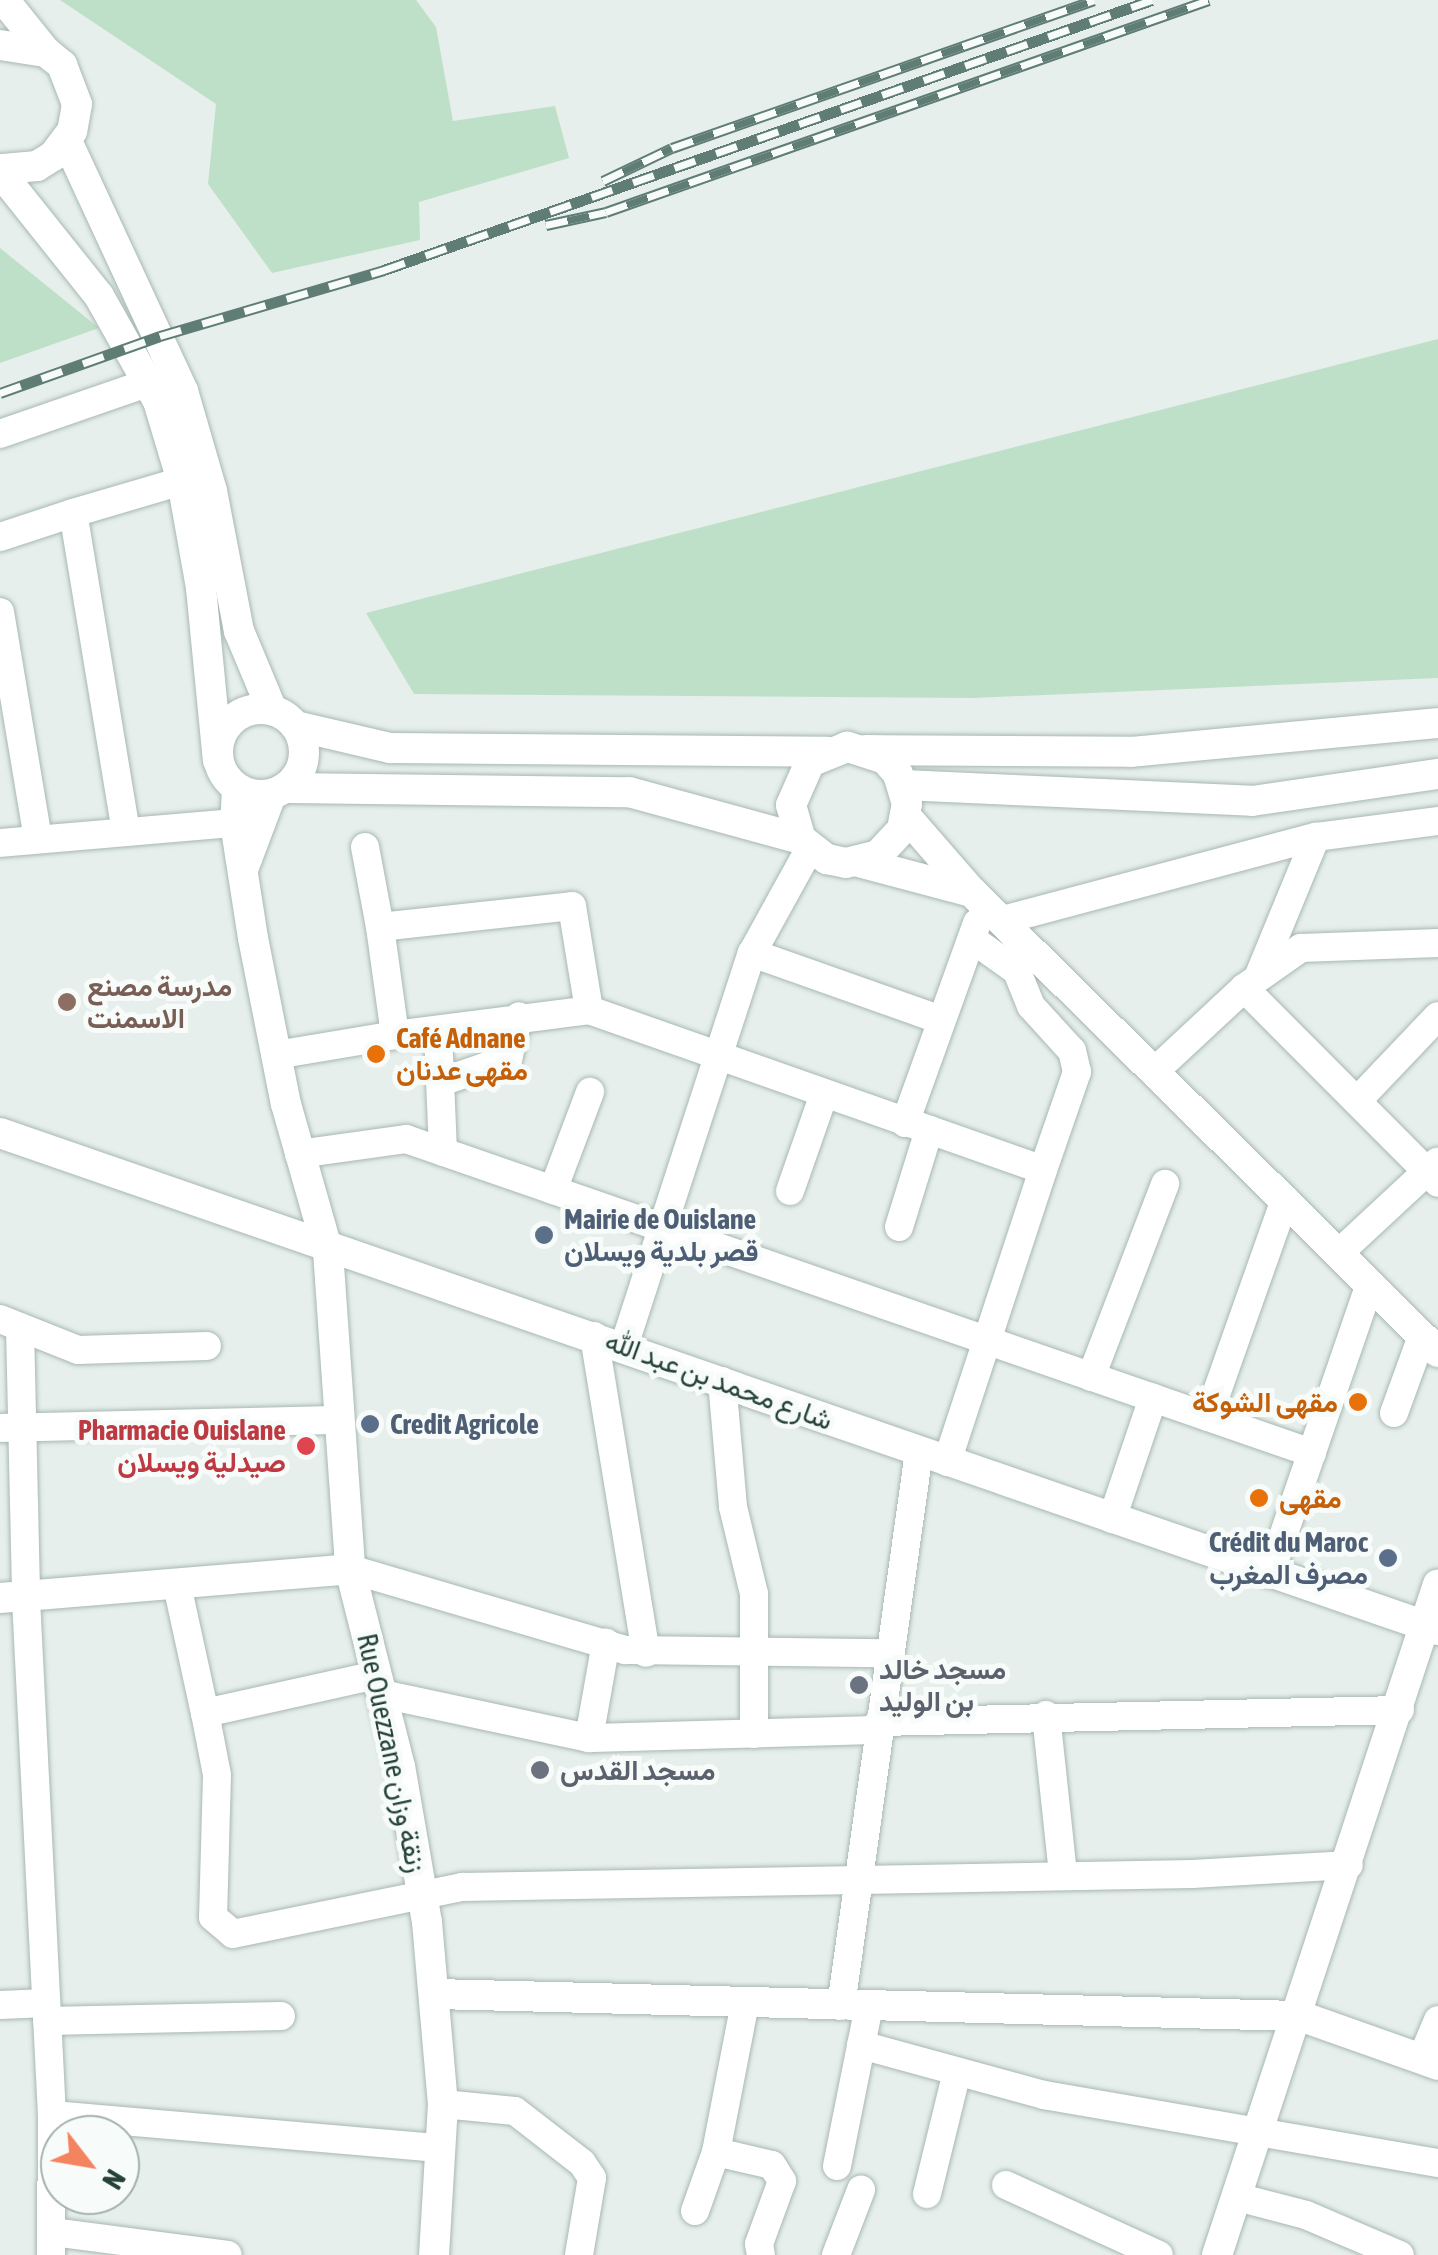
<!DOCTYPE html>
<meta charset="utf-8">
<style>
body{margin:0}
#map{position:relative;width:1438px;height:2255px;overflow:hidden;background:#e6efeb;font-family:"Asap Condensed",Vazirmatn,sans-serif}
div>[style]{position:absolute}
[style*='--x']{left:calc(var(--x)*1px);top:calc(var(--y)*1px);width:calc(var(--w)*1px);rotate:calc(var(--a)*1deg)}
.green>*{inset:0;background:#bfe0c8}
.roads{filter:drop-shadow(0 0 2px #a8b8b2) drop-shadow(0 0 2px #a8b8b2)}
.minor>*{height:28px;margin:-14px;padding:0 14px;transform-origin:14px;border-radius:14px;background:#fff}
.tertiary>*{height:30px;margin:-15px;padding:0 15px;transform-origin:15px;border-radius:15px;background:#fff}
.tertiary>.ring{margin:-15px;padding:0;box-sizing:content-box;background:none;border:30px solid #fff;border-radius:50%}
.rail>*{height:11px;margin-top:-5.5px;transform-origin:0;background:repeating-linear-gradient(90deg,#f7fbf9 0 22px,#5f7d75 0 44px);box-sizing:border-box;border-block:2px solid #5f7d75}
.dots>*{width:28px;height:28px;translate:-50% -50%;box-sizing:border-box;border:5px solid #f7fbf9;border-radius:50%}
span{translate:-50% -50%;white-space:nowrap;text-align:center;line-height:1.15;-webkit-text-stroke:10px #f7fbf9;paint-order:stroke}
.education-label{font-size:28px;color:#785e54;font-weight:700}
.left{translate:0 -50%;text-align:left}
.food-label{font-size:28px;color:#c56008;font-weight:700}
.right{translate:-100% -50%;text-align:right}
.service-label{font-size:28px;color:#4e5e75;font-weight:700}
.street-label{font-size:28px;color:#24423a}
.health-label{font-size:28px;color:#be3a42;font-weight:700}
.worship-label{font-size:28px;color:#5b616d;font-weight:700}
.north{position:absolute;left:40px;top:2115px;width:100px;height:100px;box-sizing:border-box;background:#f7fbf9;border:2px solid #a3b1ad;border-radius:50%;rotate:121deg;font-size:28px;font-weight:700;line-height:40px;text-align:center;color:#24423a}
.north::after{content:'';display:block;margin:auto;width:35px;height:45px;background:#f4845f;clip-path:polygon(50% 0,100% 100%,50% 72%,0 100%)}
</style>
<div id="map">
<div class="green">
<i style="clip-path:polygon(60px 0,416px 0,436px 27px,453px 121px,555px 106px,569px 158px,419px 202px,420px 240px,272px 273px,208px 184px,216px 104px)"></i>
<i style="clip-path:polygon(0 248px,99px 328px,0 363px)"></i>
<i style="clip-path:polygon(1438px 339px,1438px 678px,973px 698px,414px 694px,366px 613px)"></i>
</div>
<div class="roads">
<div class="minor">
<i style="--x:0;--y:434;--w:159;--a:-19.1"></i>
<i style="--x:0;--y:537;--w:77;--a:-18.2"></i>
<i style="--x:0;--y:612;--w:230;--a:80.5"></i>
<i style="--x:126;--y:832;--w:323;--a:-99.4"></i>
<i style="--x:73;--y:513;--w:114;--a:-16.4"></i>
<i style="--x:0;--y:843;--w:236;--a:-4.9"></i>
<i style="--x:365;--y:847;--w:81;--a:79.4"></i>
<i style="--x:380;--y:927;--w:193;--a:-6.2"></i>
<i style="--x:572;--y:906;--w:105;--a:80.7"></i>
<i style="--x:1003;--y:920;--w:324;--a:-14.9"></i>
<i style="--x:1316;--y:837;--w:123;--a:-7.5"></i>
<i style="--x:752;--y:953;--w:201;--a:19.5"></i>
<i style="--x:1259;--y:975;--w:149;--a:-67.6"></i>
<i style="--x:1244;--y:988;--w:70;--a:-35.1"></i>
<i style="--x:1301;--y:948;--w:137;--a:-2.1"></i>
<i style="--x:438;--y:1032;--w:120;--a:87.6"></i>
<i style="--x:395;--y:1035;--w:196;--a:-7.3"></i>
<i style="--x:589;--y:1010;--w:481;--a:19.4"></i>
<i style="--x:1043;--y:1170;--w:104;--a:-70.9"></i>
<i style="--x:1077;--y:1072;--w:22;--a:-103"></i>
<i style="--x:1072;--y:1051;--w:61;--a:-132.3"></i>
<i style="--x:1031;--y:1006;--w:38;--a:-112"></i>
<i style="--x:1017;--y:971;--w:55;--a:-144.6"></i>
<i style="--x:276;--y:1055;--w:121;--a:-9.5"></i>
<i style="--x:395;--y:1035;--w:109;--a:-97.9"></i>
<i style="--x:1156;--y:1070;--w:120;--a:-43"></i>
<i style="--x:1244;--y:988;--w:275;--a:45.1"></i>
<i style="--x:444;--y:1081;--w:68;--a:-19"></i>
<i style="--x:508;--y:1059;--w:44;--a:-75.7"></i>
<i style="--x:1357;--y:1101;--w:117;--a:-46.4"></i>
<i style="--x:905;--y:1123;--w:213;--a:-70.2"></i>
<i style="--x:299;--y:1154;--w:108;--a:-8"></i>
<i style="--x:406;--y:1139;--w:959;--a:19.12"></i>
<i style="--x:553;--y:1190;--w:105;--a:-69.3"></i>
<i style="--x:790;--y:1191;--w:103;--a:-70.7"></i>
<i style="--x:899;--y:1227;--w:102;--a:-72.8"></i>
<i style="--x:1339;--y:1253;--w:134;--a:-42.9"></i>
<i style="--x:0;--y:1319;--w:84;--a:21.7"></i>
<i style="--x:78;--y:1350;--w:129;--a:-1.8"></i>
<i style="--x:20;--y:1327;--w:272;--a:88.7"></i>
<i style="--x:26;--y:1599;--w:517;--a:87.12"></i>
<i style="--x:594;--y:1336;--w:321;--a:80.7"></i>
<i style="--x:624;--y:1346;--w:413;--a:-72"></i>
<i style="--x:752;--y:953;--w:120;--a:-61.1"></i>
<i style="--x:1091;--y:1377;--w:207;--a:-69"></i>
<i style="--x:722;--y:1381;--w:126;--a:85"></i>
<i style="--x:733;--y:1507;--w:89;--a:76.4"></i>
<i style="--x:754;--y:1594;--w:140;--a:90"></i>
<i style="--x:1394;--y:1413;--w:82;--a:-70"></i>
<i style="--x:1208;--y:1417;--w:231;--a:-70.5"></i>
<i style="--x:2;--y:1428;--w:338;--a:-1.4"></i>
<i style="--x:947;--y:1462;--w:307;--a:-71.8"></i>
<i style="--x:1112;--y:1519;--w:128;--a:-71.3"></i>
<i style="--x:350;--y:1569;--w:287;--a:16.4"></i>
<i style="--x:625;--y:1650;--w:264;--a:0.7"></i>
<i style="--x:1270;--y:1574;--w:307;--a:-71"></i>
<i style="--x:177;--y:1585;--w:131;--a:77.7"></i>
<i style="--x:205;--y:1713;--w:176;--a:-12.5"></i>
<i style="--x:382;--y:1694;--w:212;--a:12"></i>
<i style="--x:589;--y:1738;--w:289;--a:-1.6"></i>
<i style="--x:205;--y:1713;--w:63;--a:79"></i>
<i style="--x:217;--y:1775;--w:142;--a:91.6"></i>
<i style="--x:213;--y:1917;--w:26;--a:40"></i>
<i style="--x:233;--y:1934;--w:234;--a:-11.6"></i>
<i style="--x:462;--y:1887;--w:730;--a:-1.02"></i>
<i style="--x:1192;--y:1874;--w:157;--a:-3.3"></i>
<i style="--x:1046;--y:1715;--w:161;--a:83.9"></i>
<i style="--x:879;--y:1722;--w:521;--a:-1.32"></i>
<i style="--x:589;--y:1738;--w:97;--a:-79.9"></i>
<i style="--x:0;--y:2005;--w:46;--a:-2.5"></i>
<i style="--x:841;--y:2006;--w:559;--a:-81.99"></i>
<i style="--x:47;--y:2021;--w:234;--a:-1.2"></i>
<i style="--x:861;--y:2045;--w:190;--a:15.3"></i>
<i style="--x:1044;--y:2095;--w:400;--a:9.8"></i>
<i style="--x:1422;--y:2058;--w:41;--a:-67.2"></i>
<i style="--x:443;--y:2104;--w:72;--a:5.6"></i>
<i style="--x:515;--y:2111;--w:85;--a:37.8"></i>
<i style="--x:582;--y:2163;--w:18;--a:56"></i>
<i style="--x:592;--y:2178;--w:78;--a:99.6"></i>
<i style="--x:716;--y:2152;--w:152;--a:-79"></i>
<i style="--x:837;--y:2166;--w:163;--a:-78.7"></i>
<i style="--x:1006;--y:2185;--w:168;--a:24.6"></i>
<i style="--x:927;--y:2194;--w:122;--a:-76.2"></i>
<i style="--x:1237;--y:2197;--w:71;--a:14.6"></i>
<i style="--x:1306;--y:2215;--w:102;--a:23.1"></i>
<i style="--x:695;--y:2211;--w:63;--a:-70.4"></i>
<i style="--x:716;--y:2152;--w:57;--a:13.1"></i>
<i style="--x:772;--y:2165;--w:19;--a:58"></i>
<i style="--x:782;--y:2181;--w:67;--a:110.1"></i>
<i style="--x:759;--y:2244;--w:11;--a:80"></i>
<i style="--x:52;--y:2232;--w:177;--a:7.4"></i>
<i style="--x:51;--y:2255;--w:140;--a:-89.6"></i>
<i style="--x:52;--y:2115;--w:386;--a:4.9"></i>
<i style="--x:836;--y:2255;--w:70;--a:-69"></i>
</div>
<div class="tertiary">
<i style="--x:4;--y:0;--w:67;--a:51.1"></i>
<i style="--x:0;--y:45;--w:47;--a:8.7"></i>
<i style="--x:46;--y:52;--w:21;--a:39"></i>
<i style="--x:62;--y:65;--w:42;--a:69"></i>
<i style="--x:77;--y:104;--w:27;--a:100"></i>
<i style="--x:72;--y:131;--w:31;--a:127"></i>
<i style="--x:53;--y:156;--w:19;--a:148"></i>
<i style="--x:37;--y:166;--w:37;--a:175"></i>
<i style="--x:67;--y:141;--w:276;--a:65.1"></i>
<i style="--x:183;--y:391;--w:104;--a:73.8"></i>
<i style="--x:212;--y:491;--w:143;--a:79.1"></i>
<i style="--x:239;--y:631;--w:86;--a:67.3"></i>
<i style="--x:0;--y:172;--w:159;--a:51.4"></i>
<i style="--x:99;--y:296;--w:120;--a:60.7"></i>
<i style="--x:158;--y:401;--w:84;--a:73.3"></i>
<i style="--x:182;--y:481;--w:109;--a:79.9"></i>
<i style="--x:201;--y:588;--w:173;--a:84.4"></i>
<i class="ring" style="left:218px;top:709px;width:56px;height:56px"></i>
<i style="--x:296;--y:726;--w:97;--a:13.2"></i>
<i style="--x:390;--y:748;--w:437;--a:0.5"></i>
<i style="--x:866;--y:750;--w:265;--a:0.4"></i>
<i style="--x:1131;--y:752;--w:308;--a:-5.4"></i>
<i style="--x:903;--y:785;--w:349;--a:2.6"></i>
<i style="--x:1252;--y:801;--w:188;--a:-8.3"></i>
<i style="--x:285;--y:788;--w:344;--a:0.7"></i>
<i style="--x:629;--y:792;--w:178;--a:15.3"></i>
<i style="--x:801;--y:839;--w:33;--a:38"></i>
<i style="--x:827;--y:859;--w:19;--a:12"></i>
<i style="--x:846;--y:863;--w:33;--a:-14"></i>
<i style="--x:878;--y:855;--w:35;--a:-47"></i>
<i style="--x:902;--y:829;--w:25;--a:-79"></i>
<i style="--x:907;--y:804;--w:31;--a:-107"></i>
<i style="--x:898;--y:774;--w:20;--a:-131"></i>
<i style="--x:885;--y:759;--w:40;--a:-162"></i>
<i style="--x:847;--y:747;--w:40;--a:158"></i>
<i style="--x:810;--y:762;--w:47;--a:113.8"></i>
<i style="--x:791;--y:805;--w:35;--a:74"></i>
<i style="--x:237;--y:789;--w:34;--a:93"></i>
<i style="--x:235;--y:823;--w:116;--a:81.1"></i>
<i style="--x:253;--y:938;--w:169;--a:78.8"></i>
<i style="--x:286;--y:1104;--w:153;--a:74.1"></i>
<i style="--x:328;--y:1251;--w:319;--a:86"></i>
<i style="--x:350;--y:1569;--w:203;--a:75.8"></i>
<i style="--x:400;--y:1766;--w:158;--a:80.2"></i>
<i style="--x:427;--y:1922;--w:183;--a:85"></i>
<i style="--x:443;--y:2104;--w:151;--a:93.4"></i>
<i style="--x:905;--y:815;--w:102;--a:49"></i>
<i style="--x:972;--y:892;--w:655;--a:44.63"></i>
<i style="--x:859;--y:862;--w:117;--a:14.9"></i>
<i style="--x:244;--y:867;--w:77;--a:-69.4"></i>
<i style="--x:0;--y:1133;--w:1521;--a:19.07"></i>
<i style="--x:0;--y:1598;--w:351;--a:-4.7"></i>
<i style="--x:435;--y:1994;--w:865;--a:1.46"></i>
<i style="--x:1300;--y:2016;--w:146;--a:19.5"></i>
<i style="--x:1217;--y:2255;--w:706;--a:-71.77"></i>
</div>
</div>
<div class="rail">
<i style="--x:603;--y:181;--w:76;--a:-25.6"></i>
<i style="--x:672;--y:148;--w:447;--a:-19.3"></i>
<i style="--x:546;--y:225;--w:61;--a:-12.2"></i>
<i style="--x:606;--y:212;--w:639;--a:-19.37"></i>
<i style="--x:0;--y:393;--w:170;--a:-19.6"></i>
<i style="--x:160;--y:336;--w:234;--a:-16.4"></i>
<i style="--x:384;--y:270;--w:814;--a:-19.37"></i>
</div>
<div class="dots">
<i style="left:67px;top:1002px;background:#8d6e63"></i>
<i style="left:376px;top:1054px;background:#e8710a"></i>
<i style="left:544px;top:1235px;background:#5c6f8a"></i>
<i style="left:1358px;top:1402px;background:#e8710a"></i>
<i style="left:370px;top:1424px;background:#5c6f8a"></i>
<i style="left:306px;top:1446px;background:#e0444e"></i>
<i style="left:1259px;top:1498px;background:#e8710a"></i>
<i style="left:1388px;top:1558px;background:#5c6f8a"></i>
<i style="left:859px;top:1685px;background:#6b7280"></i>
<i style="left:540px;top:1770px;background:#6b7280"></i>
</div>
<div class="education-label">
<span class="left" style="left:87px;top:1002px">مدرسة مصنع<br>الاسمنت</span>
</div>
<div class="food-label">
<span class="left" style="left:396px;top:1054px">Café Adnane<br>مقهى عدنان</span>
<span class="right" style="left:1338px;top:1402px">مقهى الشوكة</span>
<span class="left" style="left:1279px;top:1498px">مقهى</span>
</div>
<div class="service-label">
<span class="left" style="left:564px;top:1235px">Mairie de Ouislane<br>قصر بلدية ويسلان</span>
<span class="left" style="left:390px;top:1424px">Credit Agricole</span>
<span class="right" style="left:1368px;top:1558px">Crédit du Maroc<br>مصرف المغرب</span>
</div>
<div class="street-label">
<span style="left:719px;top:1380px;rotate:20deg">شارع محمد بن عبد الله</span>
<span style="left:392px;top:1753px;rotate:78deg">Rue Ouezzane زنقة وزان</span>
</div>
<div class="health-label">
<span class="right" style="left:286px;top:1446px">Pharmacie Ouislane<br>صيدلية ويسلان</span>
</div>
<div class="worship-label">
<span class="left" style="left:879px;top:1685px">مسجد خالد<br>بن الوليد</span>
<span class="left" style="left:560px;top:1770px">مسجد القدس</span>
</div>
<div class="north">N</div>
</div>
